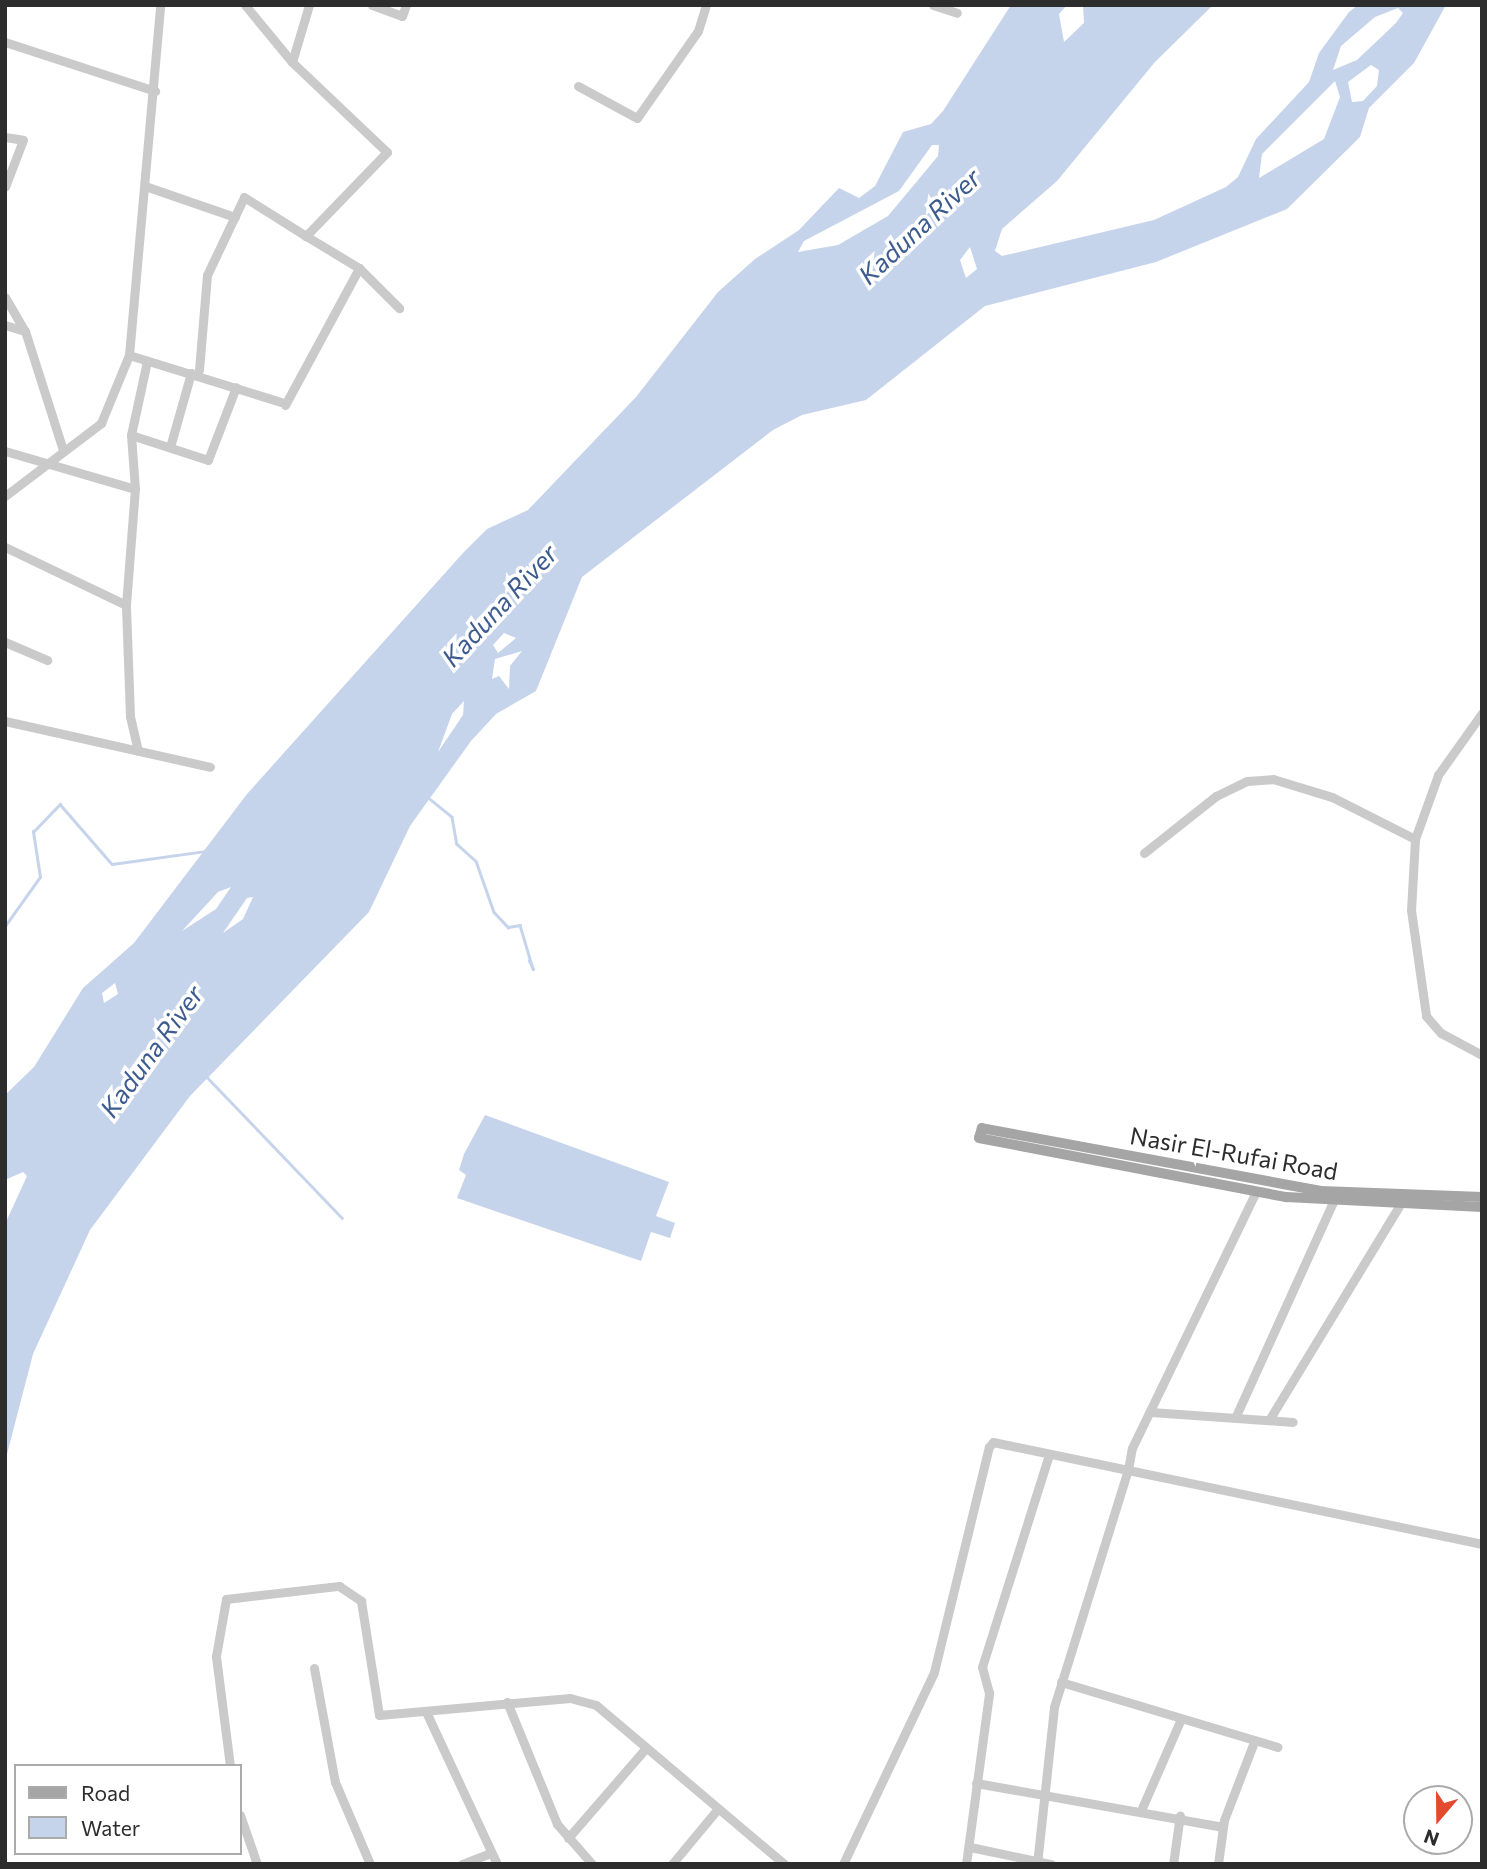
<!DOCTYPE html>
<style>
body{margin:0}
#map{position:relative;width:1487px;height:1869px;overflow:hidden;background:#fff;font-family:Commissioner,sans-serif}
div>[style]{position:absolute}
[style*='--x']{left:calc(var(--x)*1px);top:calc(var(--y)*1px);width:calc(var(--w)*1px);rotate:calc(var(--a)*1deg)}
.water>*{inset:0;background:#c6d4eb}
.stream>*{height:2.5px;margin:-1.25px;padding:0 1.25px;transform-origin:1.25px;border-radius:1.25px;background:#c6d4eb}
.minor>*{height:9px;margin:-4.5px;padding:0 4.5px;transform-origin:4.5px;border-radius:4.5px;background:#cacaca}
.major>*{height:10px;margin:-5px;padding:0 5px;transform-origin:5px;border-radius:5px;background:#a5a5a5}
span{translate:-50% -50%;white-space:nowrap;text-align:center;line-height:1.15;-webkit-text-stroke:7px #fff;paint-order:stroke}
.street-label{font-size:24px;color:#2d2d2d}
.water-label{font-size:26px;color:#3c5b8e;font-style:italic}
.frame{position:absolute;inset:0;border:7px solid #2d2d2d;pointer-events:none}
.legend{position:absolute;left:14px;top:1764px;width:228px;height:91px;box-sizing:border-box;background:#fff;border:2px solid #ababab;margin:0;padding:9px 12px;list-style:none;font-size:21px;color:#2d2d2d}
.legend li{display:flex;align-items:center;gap:14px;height:35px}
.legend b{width:35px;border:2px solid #ababab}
.north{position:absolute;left:1403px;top:1785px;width:70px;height:70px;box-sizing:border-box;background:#fff;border:2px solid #ababab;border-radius:50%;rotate:200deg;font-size:19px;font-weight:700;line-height:28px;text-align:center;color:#2d2d2d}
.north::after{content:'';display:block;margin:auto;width:24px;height:32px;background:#e44a2f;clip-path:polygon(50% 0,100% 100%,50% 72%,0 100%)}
</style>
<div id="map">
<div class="water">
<i style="clip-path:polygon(evenodd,1011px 5px,1067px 5px,1059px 14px,1064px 42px,1084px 23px,1083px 5px,1213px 5px,1155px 62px,1057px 181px,1002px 229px,995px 251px,1002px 256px,1154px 220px,1226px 187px,1238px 177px,1256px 139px,1309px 82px,1319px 53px,1349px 12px,1358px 5px,1446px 5px,1414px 63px,1369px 108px,1360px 137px,1287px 209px,1156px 262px,985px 306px,866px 400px,802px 415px,773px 430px,582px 577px,536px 691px,496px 714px,471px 741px,410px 826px,369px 912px,190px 1096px,90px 1230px,33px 1354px,5px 1462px,5px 1224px,27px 1176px,23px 1172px,5px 1180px,5px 1095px,34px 1067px,83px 988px,134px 943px,247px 794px,463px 553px,487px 529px,528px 510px,636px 397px,718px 292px,755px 259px,799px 230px,839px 188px,859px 198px,875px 186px,903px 132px,931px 124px,943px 111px,1011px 5px,1398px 8px,1403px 13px,1396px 23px,1357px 60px,1333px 70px,1341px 46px,1375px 17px,1398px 8px,1011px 5px,1371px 65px,1379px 70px,1377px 86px,1363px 101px,1352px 102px,1348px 82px,1371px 65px,1011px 5px,1335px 81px,1340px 97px,1324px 139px,1259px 178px,1262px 154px,1335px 81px,1011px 5px,932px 145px,939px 145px,938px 156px,888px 216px,838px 245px,798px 252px,804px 241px,899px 191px,932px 145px,1011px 5px,970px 247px,977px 269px,966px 278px,960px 260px,970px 247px,1011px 5px,504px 633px,516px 638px,498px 653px,493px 645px,504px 633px,1011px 5px,522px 651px,510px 666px,509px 689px,499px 676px,492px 679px,495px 659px,522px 651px,1011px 5px,464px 701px,463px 715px,438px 752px,452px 714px,464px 701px,1011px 5px,231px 887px,216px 909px,182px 931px,218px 892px,231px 887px,1011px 5px,253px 897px,243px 919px,223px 933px,247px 898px,253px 897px,1011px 5px,115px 983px,118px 994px,104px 1003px,102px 993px,115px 983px)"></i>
<i style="clip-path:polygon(485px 1115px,669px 1182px,656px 1216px,675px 1223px,670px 1238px,651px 1232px,641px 1261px,457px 1198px,466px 1175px,459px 1170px,464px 1154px)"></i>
</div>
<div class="stream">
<i style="--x:430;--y:799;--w:28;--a:39"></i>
<i style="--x:452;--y:817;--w:27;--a:80"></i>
<i style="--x:457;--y:844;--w:25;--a:42"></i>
<i style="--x:476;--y:861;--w:54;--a:70.6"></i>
<i style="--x:494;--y:912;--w:21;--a:47"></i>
<i style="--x:508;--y:927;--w:12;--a:-9"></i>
<i style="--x:520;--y:925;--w:46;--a:73.5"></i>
<i style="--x:533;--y:969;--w:9;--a:-117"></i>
<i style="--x:5;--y:926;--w:60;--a:-54.5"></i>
<i style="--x:40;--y:877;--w:46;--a:-98.8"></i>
<i style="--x:33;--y:832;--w:39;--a:-46"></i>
<i style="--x:60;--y:804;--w:79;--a:49.1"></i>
<i style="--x:112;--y:864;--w:95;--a:-7.9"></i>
<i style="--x:207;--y:1077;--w:195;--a:46.2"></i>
</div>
<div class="minor">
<i style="--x:245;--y:5;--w:74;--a:50.5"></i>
<i style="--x:309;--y:5;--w:59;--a:106.6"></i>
<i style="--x:292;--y:62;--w:131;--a:43.5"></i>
<i style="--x:387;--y:152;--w:117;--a:134"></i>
<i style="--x:306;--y:236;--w:62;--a:31.1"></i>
<i style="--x:359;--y:268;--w:57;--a:45"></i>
<i style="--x:372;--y:5;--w:32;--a:20"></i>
<i style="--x:402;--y:16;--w:12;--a:-70"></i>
<i style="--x:933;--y:5;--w:25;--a:18"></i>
<i style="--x:5;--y:42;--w:158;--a:18.1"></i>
<i style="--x:578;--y:86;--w:67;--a:28.5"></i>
<i style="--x:637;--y:118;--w:106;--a:-55"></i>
<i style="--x:698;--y:31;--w:27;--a:-73"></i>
<i style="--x:5;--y:137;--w:18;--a:9"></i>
<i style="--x:23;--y:140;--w:50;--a:111"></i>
<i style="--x:145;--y:186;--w:95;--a:19"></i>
<i style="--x:5;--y:297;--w:39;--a:60"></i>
<i style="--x:25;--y:331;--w:125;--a:72.3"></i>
<i style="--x:5;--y:325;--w:21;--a:17"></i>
<i style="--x:129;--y:355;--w:159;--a:17.2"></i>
<i style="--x:199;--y:370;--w:95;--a:-85.2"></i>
<i style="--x:207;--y:275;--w:86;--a:-64.6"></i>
<i style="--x:244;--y:197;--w:73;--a:32.2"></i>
<i style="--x:285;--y:405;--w:156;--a:-61.6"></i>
<i style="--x:131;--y:435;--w:81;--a:18"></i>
<i style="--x:208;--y:460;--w:78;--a:-69"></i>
<i style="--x:170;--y:447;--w:77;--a:-74.2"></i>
<i style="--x:5;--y:451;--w:135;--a:16.3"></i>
<i style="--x:5;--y:496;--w:121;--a:-37.2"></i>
<i style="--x:101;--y:423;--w:74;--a:-67.6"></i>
<i style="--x:129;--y:355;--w:351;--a:-84.9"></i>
<i style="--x:5;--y:547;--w:134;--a:25.6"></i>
<i style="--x:5;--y:642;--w:46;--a:23.2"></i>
<i style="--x:1482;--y:713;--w:76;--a:125.4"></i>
<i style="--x:1438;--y:775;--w:68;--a:109.8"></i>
<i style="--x:1415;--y:839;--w:71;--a:93.2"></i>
<i style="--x:1411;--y:910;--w:107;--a:81.9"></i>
<i style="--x:1426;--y:1016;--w:23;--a:49"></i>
<i style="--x:1441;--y:1033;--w:47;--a:28.2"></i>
<i style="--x:5;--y:721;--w:210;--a:12.6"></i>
<i style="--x:138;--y:751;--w:36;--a:-103"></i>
<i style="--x:130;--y:716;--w:111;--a:-92.1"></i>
<i style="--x:126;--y:605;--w:116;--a:-85.6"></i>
<i style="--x:135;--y:489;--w:54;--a:-94.2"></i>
<i style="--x:131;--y:435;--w:76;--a:-77.8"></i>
<i style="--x:1144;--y:853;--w:92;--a:-38.4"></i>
<i style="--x:1216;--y:796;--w:34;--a:-26"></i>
<i style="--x:1247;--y:781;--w:26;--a:-4"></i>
<i style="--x:1273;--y:779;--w:62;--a:17"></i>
<i style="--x:1332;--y:797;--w:93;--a:26.8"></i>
<i style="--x:1151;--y:1412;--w:142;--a:4"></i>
<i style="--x:1235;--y:1418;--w:237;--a:-65.6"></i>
<i style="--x:1269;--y:1420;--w:250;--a:-58.7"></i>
<i style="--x:314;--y:1668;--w:116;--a:79.6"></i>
<i style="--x:335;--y:1782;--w:89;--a:66.9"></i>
<i style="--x:1061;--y:1682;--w:226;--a:16.7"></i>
<i style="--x:507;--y:1702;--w:132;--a:67.7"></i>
<i style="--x:557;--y:1824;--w:53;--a:48.8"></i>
<i style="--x:427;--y:1714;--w:166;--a:65"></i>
<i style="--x:230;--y:1766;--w:111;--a:-97.3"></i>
<i style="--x:216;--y:1656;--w:58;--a:-80"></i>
<i style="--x:226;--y:1599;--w:114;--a:-6.6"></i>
<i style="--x:339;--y:1586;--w:27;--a:34"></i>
<i style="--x:361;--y:1601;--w:115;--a:81"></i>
<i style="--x:379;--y:1715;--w:192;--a:-5.1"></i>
<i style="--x:570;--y:1698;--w:27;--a:15"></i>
<i style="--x:596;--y:1705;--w:246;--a:40.2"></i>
<i style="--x:976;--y:1783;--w:251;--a:10.1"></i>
<i style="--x:1142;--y:1808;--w:95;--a:-66.4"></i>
<i style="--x:240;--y:1815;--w:52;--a:70.9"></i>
<i style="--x:568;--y:1838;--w:118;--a:-49.1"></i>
<i style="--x:970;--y:1847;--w:83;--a:11.9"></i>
<i style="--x:462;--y:1864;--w:30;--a:-21"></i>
<i style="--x:672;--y:1864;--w:69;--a:-50.3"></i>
<i style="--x:843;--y:1864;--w:212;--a:-64.6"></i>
<i style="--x:934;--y:1672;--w:232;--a:-76.3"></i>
<i style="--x:989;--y:1447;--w:6;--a:-51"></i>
<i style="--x:993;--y:1442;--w:138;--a:11.7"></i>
<i style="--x:1128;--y:1470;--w:22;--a:-80"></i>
<i style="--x:1132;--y:1448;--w:285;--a:-64.2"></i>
<i style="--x:966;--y:1864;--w:173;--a:-82.3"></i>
<i style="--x:989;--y:1693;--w:27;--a:-105"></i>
<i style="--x:982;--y:1667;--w:222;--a:-72.5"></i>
<i style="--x:1037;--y:1864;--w:158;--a:-83.8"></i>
<i style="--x:1054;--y:1707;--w:248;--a:-72.7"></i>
<i style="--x:1128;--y:1470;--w:362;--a:11.8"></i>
<i style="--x:1173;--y:1864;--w:49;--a:-81.9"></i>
<i style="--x:1218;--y:1864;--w:44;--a:-82.2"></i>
<i style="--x:1224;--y:1820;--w:84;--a:-69"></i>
</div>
<div class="major">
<i style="--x:1482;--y:1197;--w:161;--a:-177.9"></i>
<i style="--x:1321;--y:1191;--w:345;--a:-169.5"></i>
<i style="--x:982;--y:1128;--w:10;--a:107"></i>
<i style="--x:979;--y:1138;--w:313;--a:10.9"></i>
<i style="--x:1286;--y:1197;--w:196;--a:2.9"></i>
</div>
<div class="street-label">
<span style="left:1234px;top:1153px;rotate:10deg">Nasir El-Rufai Road</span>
</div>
<div class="water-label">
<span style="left:919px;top:226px;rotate:-43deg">Kaduna River</span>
<span style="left:499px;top:605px;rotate:-47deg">Kaduna River</span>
<span style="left:151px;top:1051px;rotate:-54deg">Kaduna River</span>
</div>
<div class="frame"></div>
<ul class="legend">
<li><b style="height:9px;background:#a5a5a5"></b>Road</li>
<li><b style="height:19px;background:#c6d4eb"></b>Water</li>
</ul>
<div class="north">N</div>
</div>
